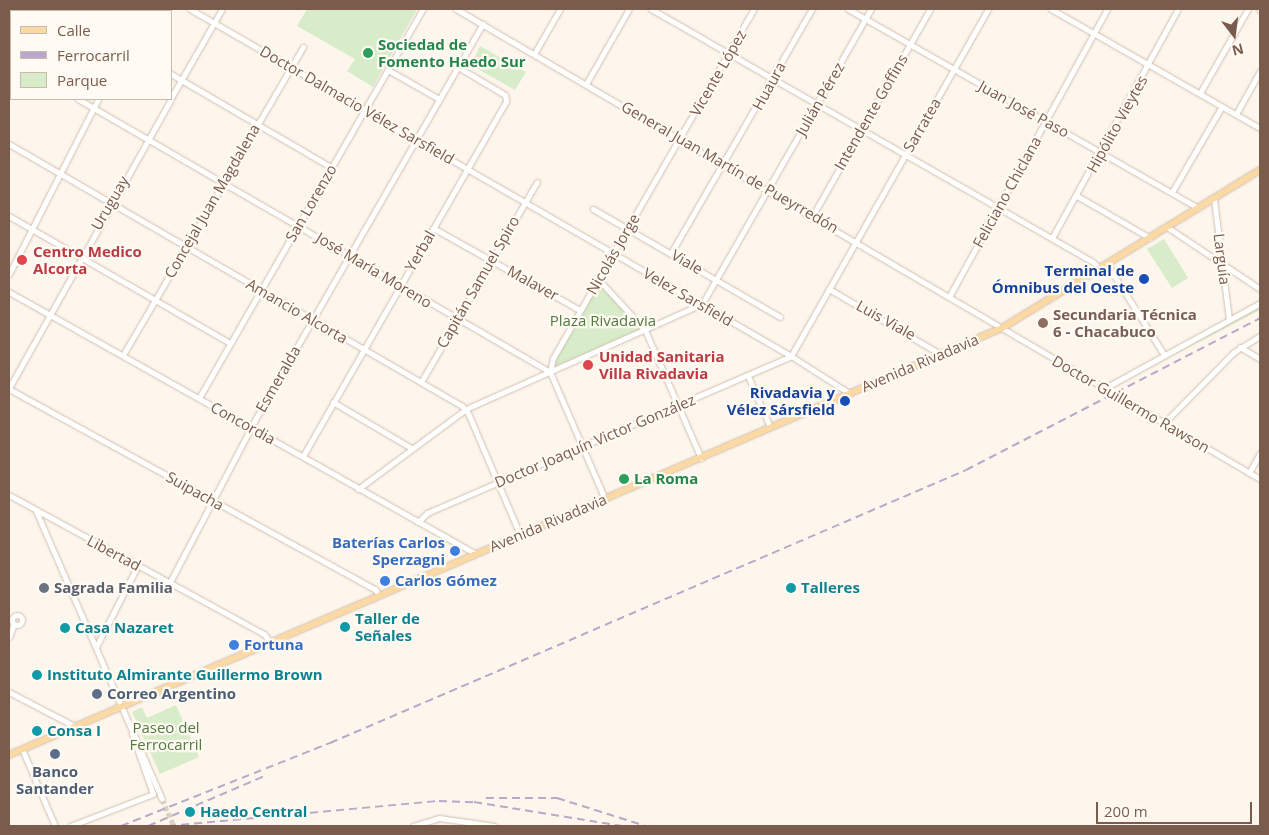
<!DOCTYPE html>
<meta charset="utf-8">
<style>
body{margin:0}
#map{position:relative;width:1269px;height:835px;overflow:hidden;background:#fdf6ec;font-family:"Open Sans",sans-serif}
div>[style]{position:absolute}
[style*='--x']{left:calc(var(--x)*1px);top:calc(var(--y)*1px);width:calc(var(--w)*1px);rotate:calc(var(--a)*1deg)}
.green>*{inset:0;background:#d8ecc9}
.minor-tunnel>*{height:5px;margin-top:-2.5px;transform-origin:0;background:repeating-linear-gradient(90deg,#dcd0c4 0 5px,transparent 0 7.5px)}
.roads{filter:drop-shadow(0 0 1px #d1beb0) drop-shadow(0 0 1px #d1beb0)}
.minor>*{height:5px;margin:-2.5px;padding:0 2.5px;transform-origin:2.5px;border-radius:2.5px;background:#fff}
.minor>.ring{margin:-2.5px;padding:0;box-sizing:content-box;background:none;border:5px solid #fff;border-radius:50%}
.major>*{height:6px;margin:-3px;padding:0 3px;transform-origin:3px;border-radius:3px;background:#fbd9a5}
.rail>*{height:2px;margin-top:-1px;transform-origin:0;background:repeating-linear-gradient(90deg,#b9a8c9 0 8px,transparent 0 13px)}
.dots>*{width:14px;height:14px;translate:-50% -50%;box-sizing:border-box;border:2px solid #fffaf3;border-radius:50%}
span{translate:-50% -50%;white-space:nowrap;text-align:center;line-height:1.15;-webkit-text-stroke:4.5px #fffaf3;paint-order:stroke}
.leisure-label{font-size:15px;color:#27864d;font-weight:700}
.left{translate:0 -50%;text-align:left}
.street-label{font-size:15px;color:#7a5c4d}
.health-label{font-size:15px;color:#be3a42;font-weight:700}
.transit-label{font-size:15px;color:#164399;font-weight:700}
.right{translate:-100% -50%;text-align:right}
.education-label{font-size:15px;color:#785e54;font-weight:700}
.park-label{font-size:15px;color:#537a41}
.shop-label{font-size:15px;color:#366cbe;font-weight:700}
.worship-label{font-size:15px;color:#5b616d;font-weight:700}
.culture-label{font-size:15px;color:#0d838f;font-weight:700}
.service-label{font-size:15px;color:#4e5e75;font-weight:700}
.frame{position:absolute;inset:0;border:10px solid #7a5c4d;pointer-events:none}
.legend{position:absolute;left:10px;top:10px;width:162px;height:90px;box-sizing:border-box;background:#fffaf3;border:1px solid #cabbb1;margin:0;padding:6px 9px;list-style:none;font-size:15px;color:#7a5c4d}
.legend li{display:flex;align-items:center;gap:10px;height:25px}
.legend b{width:25px;border:1px solid #cabbb1}
.north{position:absolute;left:1209px;top:10px;width:50px;height:50px;-webkit-text-stroke:4px #fffaf3;paint-order:stroke;rotate:165deg;font-size:14px;font-weight:700;line-height:20px;text-align:center;color:#7a5c4d}
.north::after{content:'';display:block;margin:auto;width:18px;height:22px;background:#7a5c4d;clip-path:polygon(50% 0,100% 100%,50% 72%,0 100%)}
.scale{position:absolute;left:1096px;top:802px;width:156px;height:22px;box-sizing:border-box;border:2px solid #7a5c4d;border-top:0;padding-left:6px;font-size:15px;line-height:18px;white-space:nowrap;color:#7a5c4d;-webkit-text-stroke:4px #fffaf3;paint-order:stroke}
</style>
<div id="map">
<div class="green">
<i style="clip-path:polygon(307px 9px,417px 9px,373px 87px,347px 71px,355px 59px,297px 26px)"></i>
<i style="clip-path:polygon(480px 46px,526px 72px,515px 90px,471px 65px)"></i>
<i style="clip-path:polygon(1164px 239px,1188px 278px,1172px 288px,1147px 249px)"></i>
<i style="clip-path:polygon(598px 279px,645px 330px,550px 372px,580px 310px)"></i>
<i style="clip-path:polygon(1260px 306px,1260px 310px,1152px 366px)"></i>
<i style="clip-path:polygon(176px 705px,199px 757px,160px 774px,132px 712px,142px 707px,147px 718px)"></i>
</div>
<div class="minor-tunnel">
<i style="--x:162;--y:799;--w:30;--a:66"></i>
</div>
<div class="roads">
<div class="minor">
<i style="--x:56;--y:9;--w:4;--a:27"></i>
<i style="--x:190;--y:9;--w:694;--a:30"></i>
<i style="--x:791;--y:356;--w:69;--a:32.5"></i>
<i style="--x:456;--y:9;--w:931;--a:30.31"></i>
<i style="--x:651;--y:9;--w:509;--a:29.79"></i>
<i style="--x:1093;--y:262;--w:10;--a:45"></i>
<i style="--x:848;--y:9;--w:403;--a:29.6"></i>
<i style="--x:1051;--y:9;--w:241;--a:29.7"></i>
<i style="--x:1259;--y:9;--w:1;--a:45"></i>
<i style="--x:38;--y:11;--w:2;--a:-63"></i>
<i style="--x:144;--y:11;--w:2;--a:-63"></i>
<i style="--x:534;--y:54;--w:52;--a:-60"></i>
<i style="--x:9;--y:68;--w:5;--a:-68"></i>
<i style="--x:388;--y:70;--w:59;--a:29.6"></i>
<i style="--x:171;--y:74;--w:185;--a:30.2"></i>
<i style="--x:586;--y:84;--w:86;--a:-60.2"></i>
<i style="--x:1200;--y:93;--w:97;--a:-60.3"></i>
<i style="--x:171;--y:98;--w:103;--a:-60.2"></i>
<i style="--x:78;--y:99;--w:545;--a:30.04"></i>
<i style="--x:550;--y:372;--w:138;--a:66.6"></i>
<i style="--x:1236;--y:114;--w:49;--a:-60.8"></i>
<i style="--x:9;--y:144;--w:523;--a:30.04"></i>
<i style="--x:462;--y:406;--w:9;--a:49"></i>
<i style="--x:468;--y:413;--w:133;--a:66.9"></i>
<i style="--x:1172;--y:192;--w:99;--a:-59.8"></i>
<i style="--x:1077;--y:196;--w:84;--a:29.9"></i>
<i style="--x:1214;--y:199;--w:121;--a:82.9"></i>
<i style="--x:593;--y:209;--w:216;--a:30"></i>
<i style="--x:813;--y:215;--w:237;--a:-60.4"></i>
<i style="--x:9;--y:216;--w:255;--a:29.9"></i>
<i style="--x:1167;--y:227;--w:112;--a:33.7"></i>
<i style="--x:433;--y:228;--w:168;--a:29.2"></i>
<i style="--x:1052;--y:238;--w:261;--a:-61.2"></i>
<i style="--x:671;--y:253;--w:282;--a:-60"></i>
<i style="--x:1107;--y:264;--w:107;--a:57.9"></i>
<i style="--x:9;--y:274;--w:196;--a:-63"></i>
<i style="--x:598;--y:279;--w:69;--a:47.3"></i>
<i style="--x:645;--y:330;--w:140;--a:66.4"></i>
<i style="--x:829;--y:289;--w:131;--a:30.3"></i>
<i style="--x:9;--y:292;--w:535;--a:29.29"></i>
<i style="--x:950;--y:295;--w:326;--a:-61.2"></i>
<i style="--x:1240;--y:347;--w:23;--a:31"></i>
<i style="--x:123;--y:355;--w:357;--a:-59.7"></i>
<i style="--x:550;--y:372;--w:14;--a:-78"></i>
<i style="--x:553;--y:358;--w:403;--a:-60.1"></i>
<i style="--x:748;--y:376;--w:56;--a:66.7"></i>
<i style="--x:421;--y:382;--w:231;--a:-59.9"></i>
<i style="--x:9;--y:388;--w:331;--a:-60.7"></i>
<i style="--x:1105;--y:388;--w:177;--a:-28.7"></i>
<i style="--x:9;--y:389;--w:417;--a:28.7"></i>
<i style="--x:375;--y:589;--w:8;--a:60"></i>
<i style="--x:199;--y:398;--w:449;--a:-60.1"></i>
<i style="--x:333;--y:402;--w:91;--a:30.5"></i>
<i style="--x:1163;--y:424;--w:101;--a:-45.4"></i>
<i style="--x:1234;--y:352;--w:31;--a:-32"></i>
<i style="--x:303;--y:456;--w:409;--a:-60.2"></i>
<i style="--x:506;--y:101;--w:6;--a:-99"></i>
<i style="--x:505;--y:95;--w:55;--a:-149.2"></i>
<i style="--x:1249;--y:473;--w:23;--a:-61"></i>
<i style="--x:358;--y:489;--w:134;--a:-36.5"></i>
<i style="--x:466;--y:409;--w:258;--a:-24"></i>
<i style="--x:702;--y:304;--w:340;--a:-60.2"></i>
<i style="--x:9;--y:495;--w:290;--a:28.6"></i>
<i style="--x:264;--y:634;--w:10;--a:53"></i>
<i style="--x:36;--y:511;--w:314;--a:66.4"></i>
<i style="--x:418;--y:522;--w:13;--a:-45"></i>
<i style="--x:427;--y:513;--w:396;--a:-23.3"></i>
<i style="--x:791;--y:356;--w:399;--a:-60.4"></i>
<i style="--x:170;--y:582;--w:185;--a:-62.3"></i>
<i style="--x:256;--y:418;--w:455;--a:-60.1"></i>
<i class="ring" style="left:12px;top:615px;width:5px;height:5px"></i>
<i style="--x:9;--y:637;--w:14;--a:-69"></i>
<i style="--x:96;--y:647;--w:92;--a:-62.9"></i>
<i style="--x:9;--y:692;--w:73;--a:27.6"></i>
<i style="--x:22;--y:749;--w:84;--a:66.8"></i>
<i style="--x:70;--y:826;--w:89;--a:-21.1"></i>
<i style="--x:153;--y:794;--w:64;--a:-109.3"></i>
<i style="--x:413;--y:826;--w:27;--a:-17"></i>
<i style="--x:439;--y:818;--w:56;--a:8.3"></i>
</div>
<div class="major">
<i style="--x:9;--y:755;--w:1081;--a:-23.27"></i>
<i style="--x:1002;--y:328;--w:303;--a:-31.5"></i>
</div>
</div>
<div class="rail">
<i style="--x:486;--y:798;--w:71;--a:0"></i>
<i style="--x:557;--y:798;--w:93;--a:17.5"></i>
<i style="--x:121;--y:826;--w:225;--a:-21.7"></i>
<i style="--x:330;--y:743;--w:692;--a:-23.23"></i>
<i style="--x:966;--y:470;--w:331;--a:-27.3"></i>
<i style="--x:148;--y:826;--w:129;--a:-23.2"></i>
<i style="--x:168;--y:826;--w:272;--a:-5.3"></i>
<i style="--x:439;--y:801;--w:35;--a:2"></i>
<i style="--x:474;--y:802;--w:150;--a:9.2"></i>
</div>
<div class="dots">
<i style="left:368px;top:53px;background:#2e9e5b"></i>
<i style="left:22px;top:260px;background:#e0444e"></i>
<i style="left:1144px;top:279px;background:#1a4fb4"></i>
<i style="left:1043px;top:323px;background:#8d6e63"></i>
<i style="left:588px;top:365px;background:#e0444e"></i>
<i style="left:845px;top:401px;background:#1a4fb4"></i>
<i style="left:624px;top:479px;background:#2e9e5b"></i>
<i style="left:455px;top:551px;background:#3f7fe0"></i>
<i style="left:385px;top:581px;background:#3f7fe0"></i>
<i style="left:44px;top:588px;background:#6b7280"></i>
<i style="left:791px;top:588px;background:#0f9aa8"></i>
<i style="left:345px;top:627px;background:#0f9aa8"></i>
<i style="left:65px;top:628px;background:#0f9aa8"></i>
<i style="left:234px;top:645px;background:#3f7fe0"></i>
<i style="left:37px;top:675px;background:#0f9aa8"></i>
<i style="left:97px;top:694px;background:#5c6f8a"></i>
<i style="left:37px;top:731px;background:#0f9aa8"></i>
<i style="left:55px;top:754px;background:#5c6f8a"></i>
<i style="left:190px;top:812px;background:#0f9aa8"></i>
</div>
<div class="leisure-label">
<span class="left" style="left:378px;top:53px">Sociedad de<br>Fomento Haedo Sur</span>
<span class="left" style="left:634px;top:479px">La Roma</span>
</div>
<div class="street-label">
<span style="left:718px;top:73px;rotate:-60deg">Vicente López</span>
<span style="left:769px;top:86px;rotate:-61deg">Huaura</span>
<span style="left:820px;top:99px;rotate:-60deg">Julián Pérez</span>
<span style="left:357px;top:105px;rotate:30deg">Doctor Dalmacio Vélez Sarsfield</span>
<span style="left:1024px;top:109px;rotate:29deg">Juan José Paso</span>
<span style="left:871px;top:112px;rotate:-60deg">Intendente Goffins</span>
<span style="left:1117px;top:124px;rotate:-61deg">Hipólito Vieytes</span>
<span style="left:922px;top:125px;rotate:-60deg">Sarratea</span>
<span style="left:730px;top:167px;rotate:30deg">General Juan Martín de Pueyrredón</span>
<span style="left:1007px;top:192px;rotate:-61deg">Feliciano Chiclana</span>
<span style="left:212px;top:201px;rotate:-60deg">Concejal Juan Magdalena</span>
<span style="left:110px;top:203px;rotate:-60deg">Uruguay</span>
<span style="left:311px;top:203px;rotate:-60deg">San Lorenzo</span>
<span style="left:420px;top:251px;rotate:-60deg">Yerbal</span>
<span style="left:613px;top:254px;rotate:-60deg">Nicolás Jorge</span>
<span style="left:1222px;top:259px;rotate:83deg">Larguía</span>
<span style="left:687px;top:262px;rotate:30deg">Viale</span>
<span style="left:374px;top:270px;rotate:31deg">José María Moreno</span>
<span style="left:478px;top:282px;rotate:-60deg">Capitán Samuel Spiro</span>
<span style="left:533px;top:283px;rotate:29deg">Malaver</span>
<span style="left:688px;top:297px;rotate:30deg">Velez Sarsfield</span>
<span style="left:297px;top:311px;rotate:30deg">Amancio Alcorta</span>
<span style="left:886px;top:320px;rotate:29deg">Luis Viale</span>
<span style="left:920px;top:363px;rotate:-23deg">Avenida Rivadavia</span>
<span style="left:278px;top:379px;rotate:-60deg">Esmeralda</span>
<span style="left:1131px;top:404px;rotate:30deg">Doctor Guillermo Rawson</span>
<span style="left:243px;top:423px;rotate:29deg">Concordia</span>
<span style="left:595px;top:441px;rotate:-23deg">Doctor Joaquín Victor González</span>
<span style="left:195px;top:491px;rotate:29deg">Suipacha</span>
<span style="left:548px;top:523px;rotate:-23deg">Avenida Rivadavia</span>
<span style="left:114px;top:553px;rotate:28deg">Libertad</span>
</div>
<div class="health-label">
<span class="left" style="left:33px;top:260px">Centro Medico<br>Alcorta</span>
<span class="left" style="left:599px;top:365px">Unidad Sanitaria<br>Villa Rivadavia</span>
</div>
<div class="transit-label">
<span class="right" style="left:1134px;top:279px">Terminal de<br>Ómnibus del Oeste</span>
<span class="right" style="left:835px;top:401px">Rivadavia y<br>Vélez Sársfield</span>
</div>
<div class="education-label">
<span class="left" style="left:1053px;top:323px">Secundaria Técnica<br>6 - Chacabuco</span>
</div>
<div class="park-label">
<span style="left:603px;top:321px">Plaza Rivadavia</span>
<span style="left:166px;top:736px">Paseo del<br>Ferrocarril</span>
</div>
<div class="shop-label">
<span class="right" style="left:445px;top:551px">Baterías Carlos<br>Sperzagni</span>
<span class="left" style="left:395px;top:581px">Carlos Gómez</span>
<span class="left" style="left:244px;top:645px">Fortuna</span>
</div>
<div class="worship-label">
<span class="left" style="left:54px;top:588px">Sagrada Familia</span>
</div>
<div class="culture-label">
<span class="left" style="left:801px;top:588px">Talleres</span>
<span class="left" style="left:355px;top:627px">Taller de<br>Señales</span>
<span class="left" style="left:75px;top:628px">Casa Nazaret</span>
<span class="left" style="left:47px;top:675px">Instituto Almirante Guillermo Brown</span>
<span class="left" style="left:47px;top:731px">Consa I</span>
<span class="left" style="left:200px;top:812px">Haedo Central</span>
</div>
<div class="service-label">
<span class="left" style="left:107px;top:694px">Correo Argentino</span>
<span style="left:55px;top:780px">Banco<br>Santander</span>
</div>
<div class="frame"></div>
<ul class="legend">
<li><b style="height:6px;background:#fbd9a5"></b>Calle</li>
<li><b style="height:6px;background:#b9a8c9"></b>Ferrocarril</li>
<li><b style="height:14px;background:#d8ecc9"></b>Parque</li>
</ul>
<div class="north">N</div>
<div class="scale">200 m</div>
</div>
